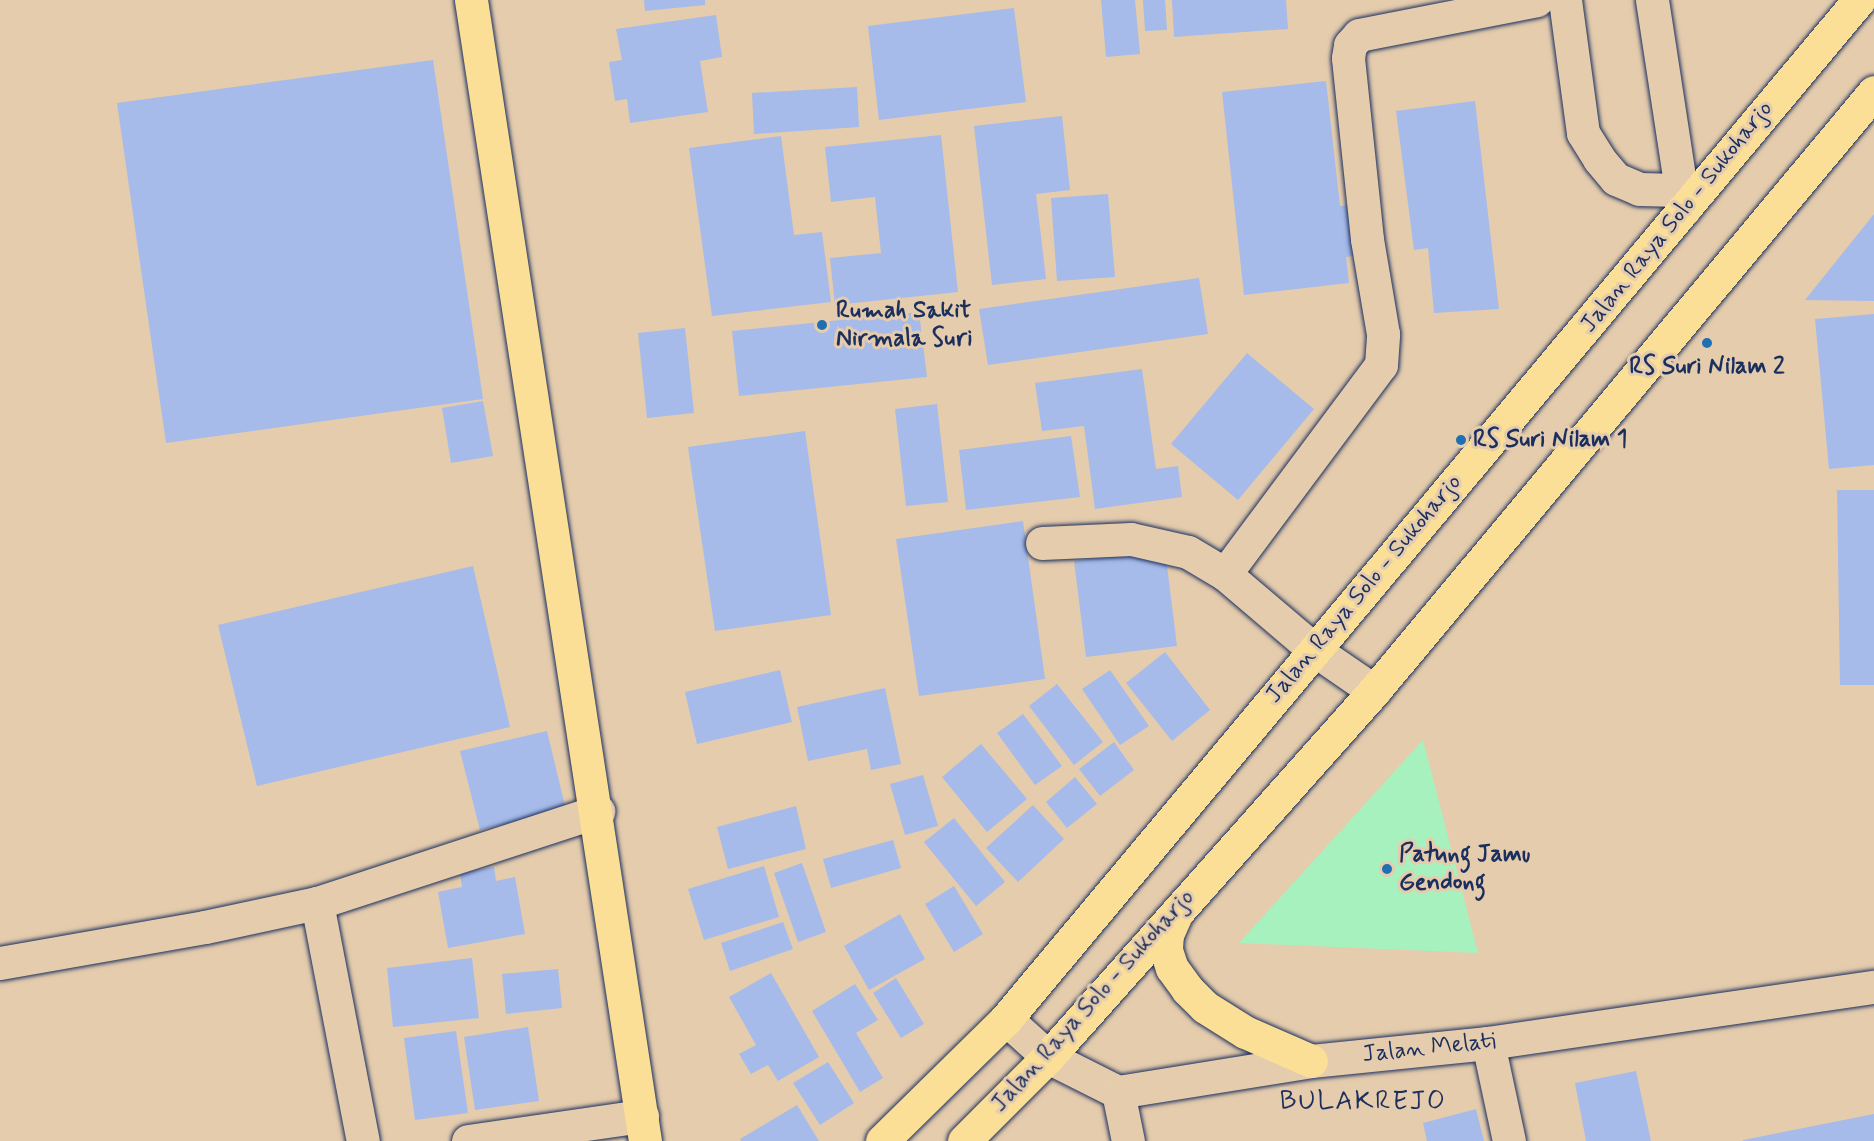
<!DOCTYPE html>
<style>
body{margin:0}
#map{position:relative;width:1874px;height:1141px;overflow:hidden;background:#e5ccad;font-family:Mynerve,sans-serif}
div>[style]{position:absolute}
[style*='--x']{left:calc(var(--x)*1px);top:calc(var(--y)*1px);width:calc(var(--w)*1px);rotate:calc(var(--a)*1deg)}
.green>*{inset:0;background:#a7f1bf}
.building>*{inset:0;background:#a6bbe9}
.roads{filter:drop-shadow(0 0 2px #1b2f5e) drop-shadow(0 0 2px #1b2f5e)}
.street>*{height:33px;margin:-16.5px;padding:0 16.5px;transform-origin:16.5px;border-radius:16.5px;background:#e5ccad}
.primary>*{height:33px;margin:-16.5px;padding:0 16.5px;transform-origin:16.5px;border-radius:16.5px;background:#fbdf96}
.dots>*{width:16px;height:16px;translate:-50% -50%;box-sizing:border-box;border:3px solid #e5ccad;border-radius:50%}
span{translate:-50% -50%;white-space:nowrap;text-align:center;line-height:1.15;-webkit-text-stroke:6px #e5ccad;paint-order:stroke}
.street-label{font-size:24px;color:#1b2f5e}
.poi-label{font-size:24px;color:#1b2f5e;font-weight:700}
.left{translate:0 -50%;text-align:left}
.quarter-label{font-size:27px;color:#1b2f5e;letter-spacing:1.5px}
</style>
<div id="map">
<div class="green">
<i style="clip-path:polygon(1423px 740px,1478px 953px,1239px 943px)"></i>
</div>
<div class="building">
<i style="clip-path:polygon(644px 0,705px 0,705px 5px,645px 11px)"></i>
<i style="clip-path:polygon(1101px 0,1135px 0,1140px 54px,1106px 57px)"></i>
<i style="clip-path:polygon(1143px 0,1165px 0,1167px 30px,1145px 31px)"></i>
<i style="clip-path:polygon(1172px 0,1286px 0,1288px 29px,1174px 37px)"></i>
<i style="clip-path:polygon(1014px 8px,1026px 102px,879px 120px,868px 26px)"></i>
<i style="clip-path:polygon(716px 15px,722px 57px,700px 61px,708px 112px,630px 123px,627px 99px,615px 101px,609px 62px,622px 60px,616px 29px)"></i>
<i style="clip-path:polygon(433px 60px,483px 399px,166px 443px,117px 103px)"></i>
<i style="clip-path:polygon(1326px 81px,1340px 206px,1362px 204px,1367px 254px,1346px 257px,1349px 283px,1244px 295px,1222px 92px)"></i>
<i style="clip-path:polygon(857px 87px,859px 127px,754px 134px,752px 93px)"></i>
<i style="clip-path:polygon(1475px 101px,1499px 309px,1434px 313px,1428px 248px,1414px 250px,1396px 111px)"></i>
<i style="clip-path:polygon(1062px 116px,1070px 190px,1036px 194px,1046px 279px,992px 285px,974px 126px)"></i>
<i style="clip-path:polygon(941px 135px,958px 292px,835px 305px,830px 258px,881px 253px,875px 197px,831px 202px,825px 147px)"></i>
<i style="clip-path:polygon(781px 136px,794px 235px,822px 232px,831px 302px,712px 316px,689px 148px)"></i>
<i style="clip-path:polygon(1108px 194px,1115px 277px,1057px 281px,1051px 198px)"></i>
<i style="clip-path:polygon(1874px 214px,1874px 301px,1805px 300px)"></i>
<i style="clip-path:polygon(1199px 278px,1208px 334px,988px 365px,979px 309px)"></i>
<i style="clip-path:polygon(919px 312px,927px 377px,739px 396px,732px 331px)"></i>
<i style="clip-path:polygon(1874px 314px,1874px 465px,1829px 469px,1815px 319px)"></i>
<i style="clip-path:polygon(685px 328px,694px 413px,647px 418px,638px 333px)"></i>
<i style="clip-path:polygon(1247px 353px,1314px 409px,1238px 500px,1171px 444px)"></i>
<i style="clip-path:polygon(1142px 369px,1156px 469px,1178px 466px,1182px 497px,1095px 509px,1084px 426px,1042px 431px,1035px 383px)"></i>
<i style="clip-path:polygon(483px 401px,493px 456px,451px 463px,442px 408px)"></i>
<i style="clip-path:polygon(937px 404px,948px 502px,906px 506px,895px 409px)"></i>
<i style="clip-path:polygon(805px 431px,831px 615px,715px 631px,688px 447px)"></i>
<i style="clip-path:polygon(1071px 436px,1080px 497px,966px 510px,959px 450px)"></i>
<i style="clip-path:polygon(1837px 490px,1874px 490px,1874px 685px,1840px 685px)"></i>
<i style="clip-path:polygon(1023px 521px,1045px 679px,919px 696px,896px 539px)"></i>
<i style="clip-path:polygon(1165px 550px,1177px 646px,1086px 657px,1074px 561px)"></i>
<i style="clip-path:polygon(473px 566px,510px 727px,257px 786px,218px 625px)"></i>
<i style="clip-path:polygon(1165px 652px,1210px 710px,1172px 741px,1126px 683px)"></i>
<i style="clip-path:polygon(780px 670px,792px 722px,697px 744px,685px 692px)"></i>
<i style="clip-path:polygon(1110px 670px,1149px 726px,1120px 745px,1082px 689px)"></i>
<i style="clip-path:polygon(1057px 684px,1103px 742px,1074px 765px,1029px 706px)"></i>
<i style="clip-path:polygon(885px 688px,901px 764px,871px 770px,867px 749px,808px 761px,797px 707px)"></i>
<i style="clip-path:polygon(1023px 714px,1062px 766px,1035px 785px,997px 733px)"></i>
<i style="clip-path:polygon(547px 731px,566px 810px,480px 830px,460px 751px)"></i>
<i style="clip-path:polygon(1114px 742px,1134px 770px,1100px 796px,1079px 769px)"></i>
<i style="clip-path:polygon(981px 744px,1027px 799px,987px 832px,942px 777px)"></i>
<i style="clip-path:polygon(923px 775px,938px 826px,905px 835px,890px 784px)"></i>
<i style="clip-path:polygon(1075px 777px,1097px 804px,1067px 828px,1046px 802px)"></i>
<i style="clip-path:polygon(1033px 805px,1064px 839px,1018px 882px,986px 848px)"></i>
<i style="clip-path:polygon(796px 806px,806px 849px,728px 869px,717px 827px)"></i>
<i style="clip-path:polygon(954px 818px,1005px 882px,976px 906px,924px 842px)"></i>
<i style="clip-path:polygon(893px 840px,901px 868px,831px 888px,823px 859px)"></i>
<i style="clip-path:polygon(802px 863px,826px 932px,798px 942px,774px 873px)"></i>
<i style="clip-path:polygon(764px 866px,779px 917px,704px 940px,688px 889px)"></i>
<i style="clip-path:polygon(494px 867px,496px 881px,515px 877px,525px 934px,448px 948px,438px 892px,462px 887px,460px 873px)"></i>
<i style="clip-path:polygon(954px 886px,983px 934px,954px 952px,925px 904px)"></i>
<i style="clip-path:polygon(900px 914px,925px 959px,869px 990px,844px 946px)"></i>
<i style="clip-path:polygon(783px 922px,793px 949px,730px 971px,721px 943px)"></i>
<i style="clip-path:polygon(472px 958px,479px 1018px,393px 1027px,387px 968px)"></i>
<i style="clip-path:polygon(558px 969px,562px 1008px,506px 1014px,502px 974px)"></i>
<i style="clip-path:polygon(771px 973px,819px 1057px,778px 1081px,768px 1065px,751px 1074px,739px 1054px,756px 1045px,729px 997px)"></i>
<i style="clip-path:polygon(896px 978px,924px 1024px,901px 1038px,873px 993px)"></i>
<i style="clip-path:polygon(855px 984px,878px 1020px,856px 1033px,883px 1078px,860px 1092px,812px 1011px)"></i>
<i style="clip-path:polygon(528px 1027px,539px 1101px,475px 1110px,464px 1037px)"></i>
<i style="clip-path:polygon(456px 1031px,468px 1113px,415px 1120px,404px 1038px)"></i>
<i style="clip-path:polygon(828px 1062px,854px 1103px,820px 1125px,793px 1083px)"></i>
<i style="clip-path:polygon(1636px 1071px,1651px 1141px,1586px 1141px,1575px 1083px)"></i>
<i style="clip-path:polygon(797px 1105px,819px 1141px,741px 1141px,740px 1139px)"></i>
<i style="clip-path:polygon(1476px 1109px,1484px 1141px,1427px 1141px,1423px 1123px)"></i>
<i style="clip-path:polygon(1874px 1114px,1874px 1141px,1743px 1141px,1743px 1140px)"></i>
</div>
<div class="roads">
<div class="street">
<i style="--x:1565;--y:0;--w:134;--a:82.3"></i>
<i style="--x:1583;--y:133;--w:31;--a:58"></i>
<i style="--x:1599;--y:159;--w:26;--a:50"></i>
<i style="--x:1616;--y:179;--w:25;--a:23"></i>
<i style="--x:1639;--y:189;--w:41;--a:1.4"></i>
<i style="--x:1652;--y:0;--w:212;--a:81.3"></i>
<i style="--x:1042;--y:543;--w:89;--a:-2.6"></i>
<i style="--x:1131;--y:539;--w:58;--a:12.8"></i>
<i style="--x:1188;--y:552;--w:43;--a:30.7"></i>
<i style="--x:1225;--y:574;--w:116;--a:40.4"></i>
<i style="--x:1313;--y:649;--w:74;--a:34.5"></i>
<i style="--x:1225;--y:574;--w:261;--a:-53.3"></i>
<i style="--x:1381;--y:365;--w:31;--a:-86"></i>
<i style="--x:1383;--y:334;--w:96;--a:-99.6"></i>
<i style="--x:1367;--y:239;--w:182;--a:-96"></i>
<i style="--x:1348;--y:58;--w:13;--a:-81"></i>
<i style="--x:1350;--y:45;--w:13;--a:-48"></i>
<i style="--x:1359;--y:35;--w:181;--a:-11.1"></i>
<i style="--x:317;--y:903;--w:242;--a:79.1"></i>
<i style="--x:0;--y:963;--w:208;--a:-10"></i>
<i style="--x:205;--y:927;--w:115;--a:-12.1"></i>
<i style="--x:317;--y:903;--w:296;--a:-18.1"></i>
<i style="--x:1006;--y:1019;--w:57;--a:42.1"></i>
<i style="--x:1048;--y:1057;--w:78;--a:26.6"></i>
<i style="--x:1118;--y:1092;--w:195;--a:-9.1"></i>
<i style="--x:1311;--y:1061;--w:178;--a:-5.8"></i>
<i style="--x:1488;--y:1043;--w:390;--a:-8.3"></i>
<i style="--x:1488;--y:1043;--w:100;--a:77.9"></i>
<i style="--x:1118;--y:1092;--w:50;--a:78.5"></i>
<i style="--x:468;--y:1141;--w:176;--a:-8.2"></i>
</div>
<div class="primary">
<i style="--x:471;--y:0;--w:1154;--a:81.33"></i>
<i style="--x:1177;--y:912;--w:24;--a:114"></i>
<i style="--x:1167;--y:934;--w:16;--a:94"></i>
<i style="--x:1166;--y:950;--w:19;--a:72"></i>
<i style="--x:1172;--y:968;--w:26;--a:54"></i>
<i style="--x:1187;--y:989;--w:25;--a:45"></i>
<i style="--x:1205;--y:1007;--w:47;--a:32"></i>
<i style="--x:1245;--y:1032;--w:72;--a:23.7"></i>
<i style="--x:882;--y:1141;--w:174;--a:-44.5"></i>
<i style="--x:1006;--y:1019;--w:1329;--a:-50.07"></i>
<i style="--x:964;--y:1141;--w:119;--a:-45"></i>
<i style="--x:1048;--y:1057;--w:490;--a:-48.3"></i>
<i style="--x:1374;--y:691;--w:780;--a:-50.15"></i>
</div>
</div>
<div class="dots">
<i style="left:822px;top:325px;background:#1f6fb2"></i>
<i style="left:1707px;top:343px;background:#1f6fb2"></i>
<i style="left:1461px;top:440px;background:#1f6fb2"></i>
<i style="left:1387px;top:869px;background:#1f6fb2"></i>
</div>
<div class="street-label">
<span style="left:1677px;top:217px;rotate:-51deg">Jalan Raya Solo - Sukoharjo</span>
<span style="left:1364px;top:589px;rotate:-50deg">Jalan Raya Solo - Sukoharjo</span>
<span style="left:1093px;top:1001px;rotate:-48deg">Jalan Raya Solo - Sukoharjo</span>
<span style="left:1429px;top:1048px;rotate:-6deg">Jalan Melati</span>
</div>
<div class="poi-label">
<span class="left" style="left:836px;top:325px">Rumah Sakit<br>Nirmala Suri</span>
<span style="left:1707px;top:367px">RS Suri Nilam 2</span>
<span class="left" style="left:1473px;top:440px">RS Suri Nilam 1</span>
<span class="left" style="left:1399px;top:869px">Patung Jamu<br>Gendong</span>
</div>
<div class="quarter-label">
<span style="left:1363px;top:1102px">BULAKREJO</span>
</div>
</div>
